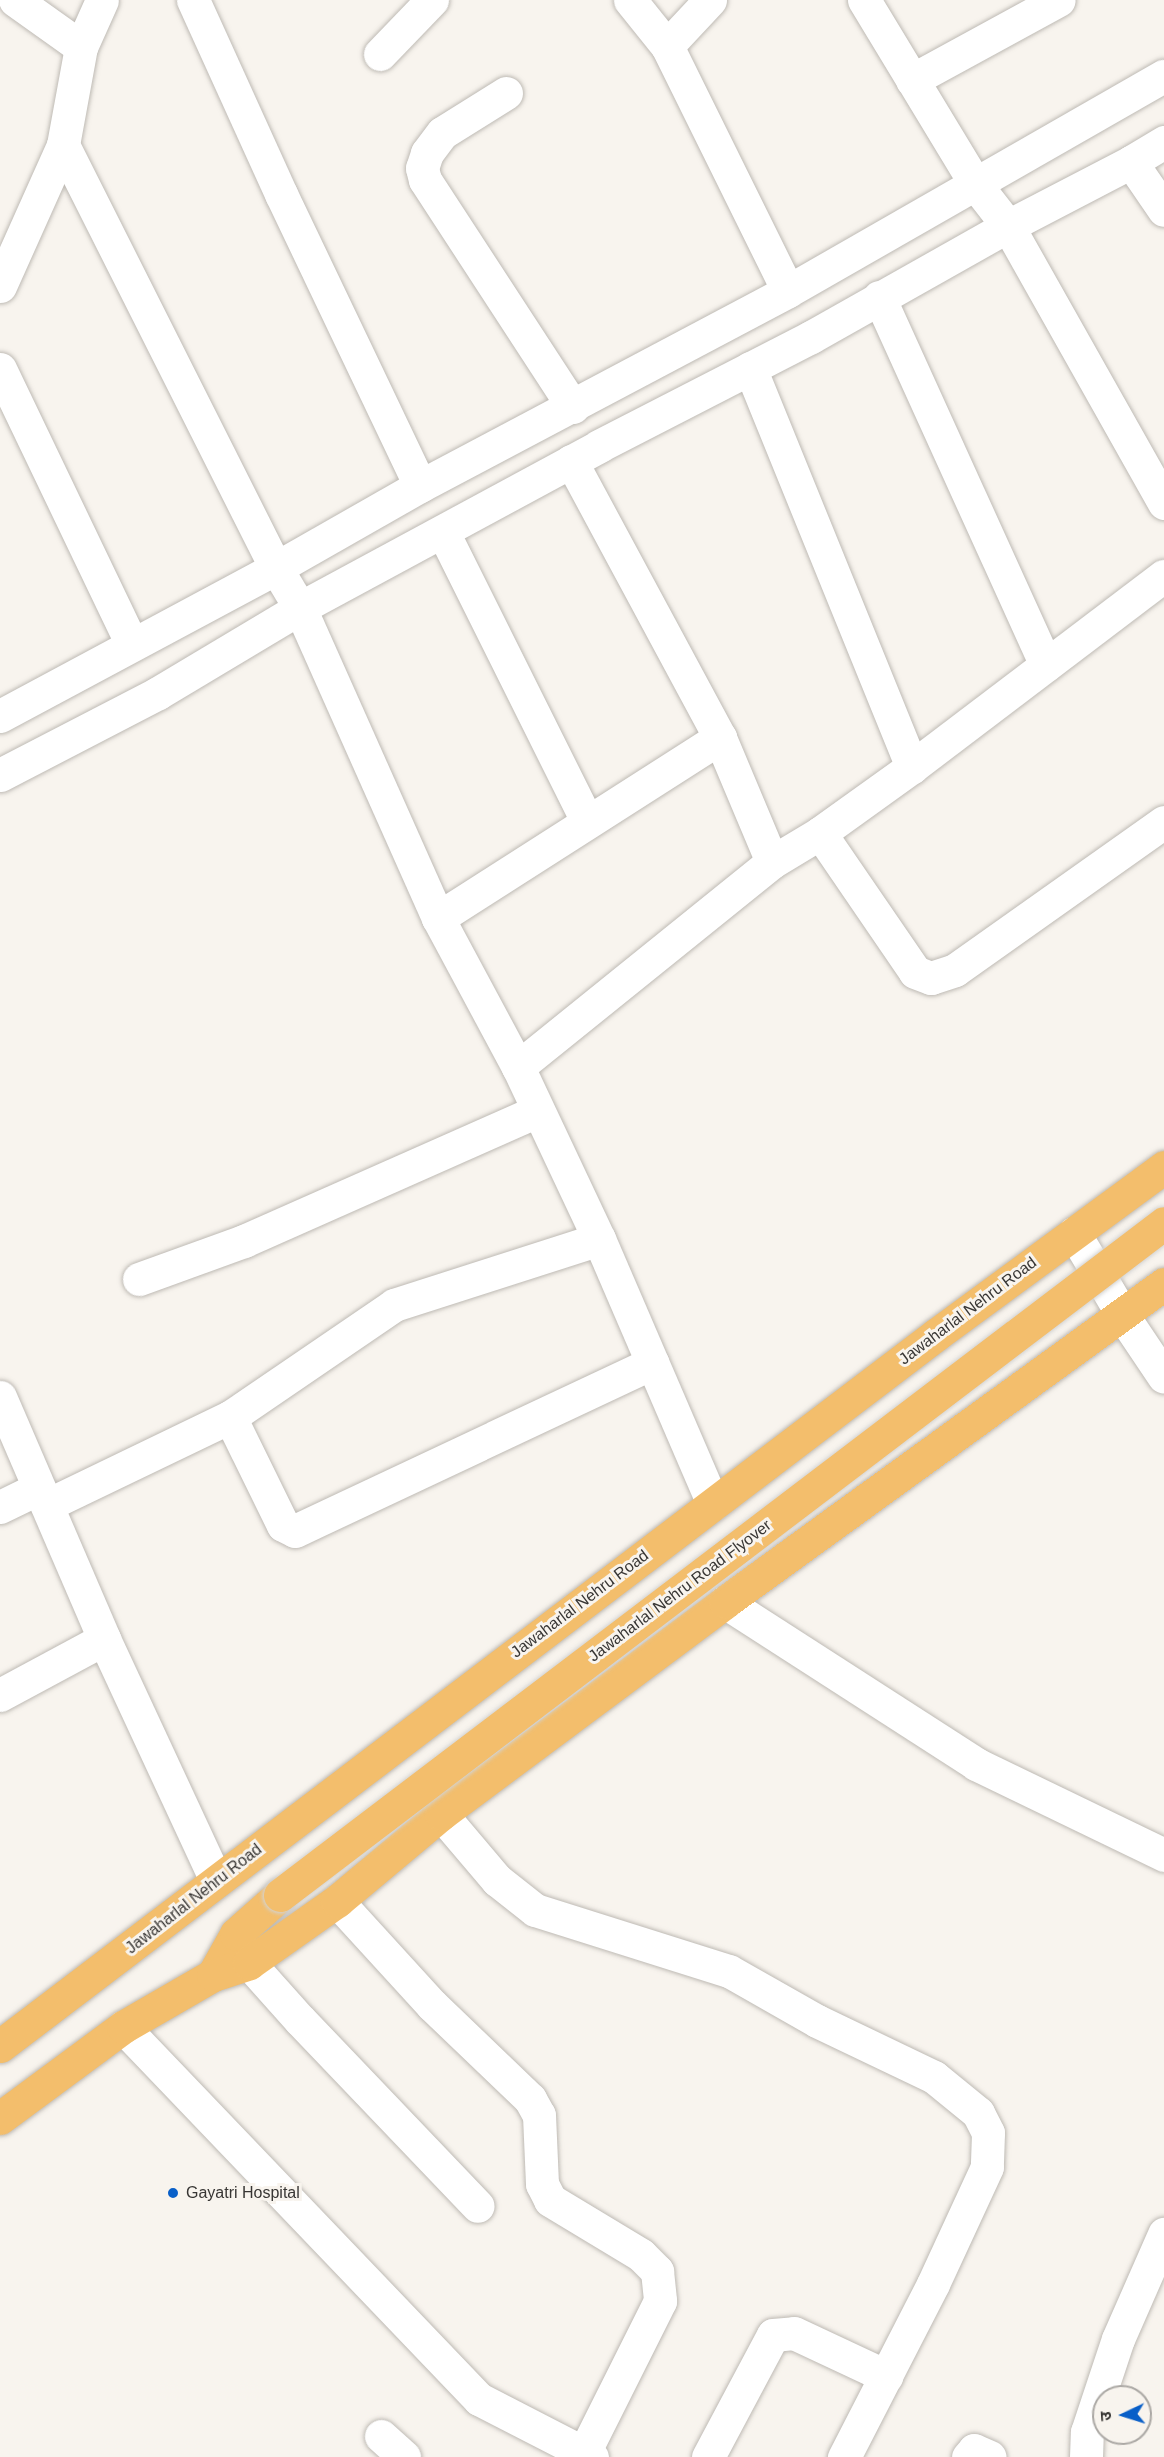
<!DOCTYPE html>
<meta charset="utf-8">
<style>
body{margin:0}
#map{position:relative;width:1164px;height:2457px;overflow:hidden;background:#f8f4ee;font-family:Arial,"Noto Sans Devanagari",sans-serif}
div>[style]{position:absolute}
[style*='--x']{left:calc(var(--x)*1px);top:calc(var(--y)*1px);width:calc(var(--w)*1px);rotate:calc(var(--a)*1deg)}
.roads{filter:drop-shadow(0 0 2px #bebab4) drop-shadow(0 0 2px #bebab4)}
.minor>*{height:33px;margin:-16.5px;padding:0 16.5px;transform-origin:16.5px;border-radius:16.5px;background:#fff}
.highway>*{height:33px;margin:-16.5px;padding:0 16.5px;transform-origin:16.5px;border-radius:16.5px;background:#f3be6c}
.bridges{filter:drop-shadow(0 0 2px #d3d3d2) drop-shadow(0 0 2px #d3d3d2)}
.highway-bridge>*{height:33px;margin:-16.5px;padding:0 16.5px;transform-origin:16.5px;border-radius:16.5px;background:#f3be6c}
.dots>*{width:16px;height:16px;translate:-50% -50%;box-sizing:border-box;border:3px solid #f8f4ee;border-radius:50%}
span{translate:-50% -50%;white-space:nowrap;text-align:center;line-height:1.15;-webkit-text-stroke:6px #f8f4ee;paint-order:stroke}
.street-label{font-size:16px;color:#383634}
.poi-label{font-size:16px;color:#383634}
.left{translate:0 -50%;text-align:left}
.north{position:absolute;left:1092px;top:2385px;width:60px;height:60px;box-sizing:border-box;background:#f8f4ee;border:2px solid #aba8a4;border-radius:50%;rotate:266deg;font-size:16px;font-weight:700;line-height:24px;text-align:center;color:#383634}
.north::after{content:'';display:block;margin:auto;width:21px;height:27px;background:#095fc8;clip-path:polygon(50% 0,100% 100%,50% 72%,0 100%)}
</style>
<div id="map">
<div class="roads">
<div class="minor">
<i style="--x:193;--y:0;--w:213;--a:65.6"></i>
<i style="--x:281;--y:194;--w:323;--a:64.5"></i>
<i style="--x:630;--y:0;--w:59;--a:51.2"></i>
<i style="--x:667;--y:46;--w:273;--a:63.7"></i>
<i style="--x:864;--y:0;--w:216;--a:58.8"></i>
<i style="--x:976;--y:185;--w:52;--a:52"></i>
<i style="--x:1008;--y:226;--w:318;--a:60.6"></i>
<i style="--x:667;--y:46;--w:63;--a:-46.9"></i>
<i style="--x:81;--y:47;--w:51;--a:-65.9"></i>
<i style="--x:380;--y:54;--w:75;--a:-46.1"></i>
<i style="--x:912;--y:80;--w:167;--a:-28.6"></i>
<i style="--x:506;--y:93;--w:75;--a:148"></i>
<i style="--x:442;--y:133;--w:25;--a:127"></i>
<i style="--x:427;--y:153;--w:16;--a:108"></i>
<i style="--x:422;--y:168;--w:12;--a:76"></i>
<i style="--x:425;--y:180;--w:271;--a:56.9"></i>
<i style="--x:63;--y:145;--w:474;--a:63.3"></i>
<i style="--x:276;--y:568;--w:47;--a:59"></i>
<i style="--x:300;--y:608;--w:339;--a:66"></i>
<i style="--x:438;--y:918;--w:169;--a:61.8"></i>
<i style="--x:518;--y:1067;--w:190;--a:64.8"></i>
<i style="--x:599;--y:1239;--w:288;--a:66.7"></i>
<i style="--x:1131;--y:162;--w:58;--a:55.5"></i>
<i style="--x:0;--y:286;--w:154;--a:-65.9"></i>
<i style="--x:63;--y:145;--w:100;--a:-79.6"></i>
<i style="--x:81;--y:47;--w:81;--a:-144.5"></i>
<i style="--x:879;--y:297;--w:404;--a:65.6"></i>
<i style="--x:750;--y:368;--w:431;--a:67.9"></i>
<i style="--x:0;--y:369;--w:305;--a:64.4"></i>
<i style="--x:571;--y:461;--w:315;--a:61.7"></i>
<i style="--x:720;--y:738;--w:134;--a:67.2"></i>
<i style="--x:443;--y:532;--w:323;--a:63.5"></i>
<i style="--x:0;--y:716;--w:313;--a:-28.2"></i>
<i style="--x:276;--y:568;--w:166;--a:-29.7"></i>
<i style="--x:420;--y:486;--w:416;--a:-27.9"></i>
<i style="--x:788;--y:291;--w:433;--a:-29.8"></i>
<i style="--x:0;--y:775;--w:178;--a:-27.4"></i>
<i style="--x:158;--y:693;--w:165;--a:-30.9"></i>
<i style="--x:300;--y:608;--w:340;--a:-28.4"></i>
<i style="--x:599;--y:446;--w:238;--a:-27.2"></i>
<i style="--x:811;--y:337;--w:226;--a:-29.4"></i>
<i style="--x:1008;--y:226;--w:139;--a:-27.5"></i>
<i style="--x:1131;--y:162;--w:39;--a:-31"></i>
<i style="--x:820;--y:833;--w:168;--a:55.6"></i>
<i style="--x:915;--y:972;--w:17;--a:21"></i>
<i style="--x:931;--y:978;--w:25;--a:-18"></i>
<i style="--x:955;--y:970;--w:256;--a:-35.3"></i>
<i style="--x:438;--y:918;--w:335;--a:-32.6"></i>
<i style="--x:518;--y:1067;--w:326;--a:-38.9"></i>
<i style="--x:772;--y:862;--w:56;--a:-31.1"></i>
<i style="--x:820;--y:833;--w:113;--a:-35.7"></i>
<i style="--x:912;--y:767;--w:316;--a:-37.2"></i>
<i style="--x:1074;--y:1233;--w:96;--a:59.4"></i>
<i style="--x:1123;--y:1316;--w:73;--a:56.1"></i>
<i style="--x:139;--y:1279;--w:112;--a:-19.9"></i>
<i style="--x:244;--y:1241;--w:321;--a:-23.9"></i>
<i style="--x:0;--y:1397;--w:263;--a:66.7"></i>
<i style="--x:104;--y:1639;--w:266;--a:65.1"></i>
<i style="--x:230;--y:1417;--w:120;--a:63.9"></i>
<i style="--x:283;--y:1525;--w:13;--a:27"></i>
<i style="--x:295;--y:1531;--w:395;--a:-25.2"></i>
<i style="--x:47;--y:1505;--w:203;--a:-25.7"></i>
<i style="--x:230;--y:1417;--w:199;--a:-34.3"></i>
<i style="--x:394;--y:1305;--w:215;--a:-17.8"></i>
<i style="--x:0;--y:1507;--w:43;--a:-26"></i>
<i style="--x:725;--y:1602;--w:299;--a:32.8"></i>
<i style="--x:976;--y:1764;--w:209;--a:25.8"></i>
<i style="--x:0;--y:1695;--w:118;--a:-28.3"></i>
<i style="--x:441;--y:1814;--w:87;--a:49.7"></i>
<i style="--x:497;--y:1880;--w:48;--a:38.3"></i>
<i style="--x:535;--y:1910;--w:203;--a:17.5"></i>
<i style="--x:729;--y:1971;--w:101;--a:29.6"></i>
<i style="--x:817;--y:2021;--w:130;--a:25.6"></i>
<i style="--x:934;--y:2077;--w:57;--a:39.3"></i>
<i style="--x:978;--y:2113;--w:22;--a:63"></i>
<i style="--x:988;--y:2133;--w:34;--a:92"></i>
<i style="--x:987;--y:2167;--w:129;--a:114.8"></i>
<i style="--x:933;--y:2284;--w:195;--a:117.2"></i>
<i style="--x:337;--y:1901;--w:141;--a:47.6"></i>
<i style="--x:432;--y:2005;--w:136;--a:43.8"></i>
<i style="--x:530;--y:2099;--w:18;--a:61"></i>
<i style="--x:539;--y:2115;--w:69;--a:87.5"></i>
<i style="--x:542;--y:2184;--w:18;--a:63"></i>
<i style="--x:550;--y:2200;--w:106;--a:31.1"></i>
<i style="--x:641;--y:2255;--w:23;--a:45"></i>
<i style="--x:657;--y:2271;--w:30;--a:84"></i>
<i style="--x:660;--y:2301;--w:174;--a:116.6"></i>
<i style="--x:249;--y:1963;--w:76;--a:48.2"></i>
<i style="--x:300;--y:2020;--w:257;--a:46.3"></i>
<i style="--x:123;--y:2027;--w:515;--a:46.26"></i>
<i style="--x:479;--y:2399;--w:127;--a:27.2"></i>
<i style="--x:381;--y:2436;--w:31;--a:42"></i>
<i style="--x:708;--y:2457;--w:138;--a:-62"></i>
<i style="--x:773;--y:2335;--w:21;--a:-5"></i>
<i style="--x:794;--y:2333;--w:102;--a:25.1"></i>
<i style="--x:968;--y:2457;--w:9;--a:-49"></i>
<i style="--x:974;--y:2450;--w:17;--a:24"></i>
<i style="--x:1086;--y:2457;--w:25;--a:-88"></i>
<i style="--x:1087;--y:2432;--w:98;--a:-71.6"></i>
<i style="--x:1118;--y:2339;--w:115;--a:-66.3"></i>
</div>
<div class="highway">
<i style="--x:213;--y:1975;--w:47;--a:-60.7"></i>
<i style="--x:236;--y:1934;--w:59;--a:-41.6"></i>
<i style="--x:0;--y:2046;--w:1177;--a:-37.23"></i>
<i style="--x:937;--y:1334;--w:282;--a:-36.3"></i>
<i style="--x:0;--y:2118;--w:153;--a:-36.5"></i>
<i style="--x:123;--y:2027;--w:104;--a:-30"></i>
<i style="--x:213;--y:1975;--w:38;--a:-18"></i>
<i style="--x:249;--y:1963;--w:108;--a:-35.2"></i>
<i style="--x:337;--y:1901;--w:136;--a:-39.9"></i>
<i style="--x:441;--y:1814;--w:354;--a:-36.7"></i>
<i style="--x:725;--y:1602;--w:542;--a:-35.92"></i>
</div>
</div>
<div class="bridges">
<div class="highway-bridge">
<i style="--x:280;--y:1895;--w:1110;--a:-37.24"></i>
</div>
</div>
<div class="dots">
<i style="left:173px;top:2193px;background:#095fc8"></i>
</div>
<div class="street-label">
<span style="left:968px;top:1311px;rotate:-37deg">Jawaharlal Nehru Road</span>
<span style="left:680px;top:1591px;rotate:-37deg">Jawaharlal Nehru Road Flyover</span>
<span style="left:580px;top:1604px;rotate:-37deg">Jawaharlal Nehru Road</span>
<span style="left:194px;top:1899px;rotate:-38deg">Jawaharlal Nehru Road</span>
</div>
<div class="poi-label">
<span class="left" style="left:186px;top:2193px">Gayatri Hospital</span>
</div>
<div class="north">उ</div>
</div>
